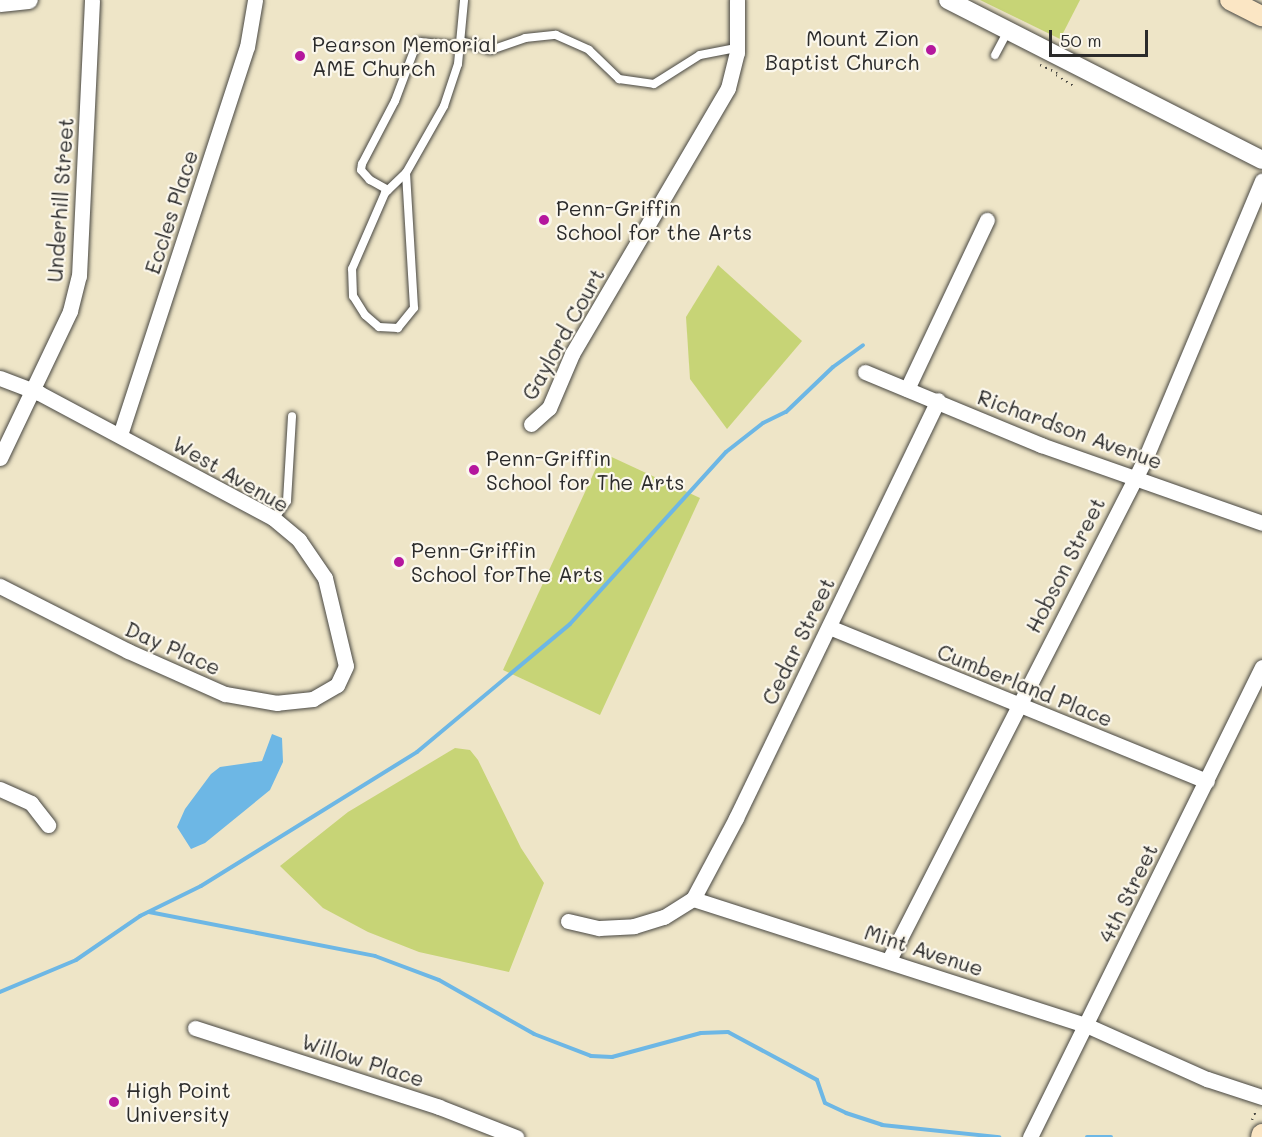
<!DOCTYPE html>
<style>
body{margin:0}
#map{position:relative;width:1262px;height:1137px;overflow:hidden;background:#eee5c7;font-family:Mali,sans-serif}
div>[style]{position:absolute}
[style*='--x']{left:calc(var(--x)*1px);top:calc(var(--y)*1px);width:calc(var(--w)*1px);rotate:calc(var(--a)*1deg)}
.green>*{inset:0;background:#c7d476}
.water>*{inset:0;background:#6db7e5}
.stream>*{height:4px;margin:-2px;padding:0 2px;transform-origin:2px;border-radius:2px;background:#6db7e5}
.path>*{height:2px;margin-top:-1px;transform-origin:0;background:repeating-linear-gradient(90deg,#484742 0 1.5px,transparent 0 6px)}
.roads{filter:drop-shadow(0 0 2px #484742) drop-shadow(0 0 2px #484742)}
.service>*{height:8px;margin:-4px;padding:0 4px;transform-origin:4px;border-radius:4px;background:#fff}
.minor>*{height:15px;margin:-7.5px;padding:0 7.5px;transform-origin:7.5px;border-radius:7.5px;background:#fff}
.tertiary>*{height:18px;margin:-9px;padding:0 9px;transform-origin:9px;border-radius:9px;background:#fff}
.secondary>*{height:20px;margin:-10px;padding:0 10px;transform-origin:10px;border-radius:10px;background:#fbe6c4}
.dots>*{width:16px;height:16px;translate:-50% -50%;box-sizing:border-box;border:3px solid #fbf7ec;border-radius:50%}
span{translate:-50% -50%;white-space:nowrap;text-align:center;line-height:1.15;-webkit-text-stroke:4.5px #fbf7ec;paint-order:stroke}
.poi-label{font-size:21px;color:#2b2b2b}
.right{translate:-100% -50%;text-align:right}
.left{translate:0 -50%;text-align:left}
.street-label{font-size:21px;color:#2b2b2b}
.scale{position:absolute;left:1049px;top:30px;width:99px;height:27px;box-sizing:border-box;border:3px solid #2b2b2b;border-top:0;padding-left:8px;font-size:18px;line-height:21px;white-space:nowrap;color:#2b2b2b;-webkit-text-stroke:4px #fbf7ec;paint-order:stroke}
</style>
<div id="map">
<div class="green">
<i style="clip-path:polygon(980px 0,1080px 0,1060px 39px)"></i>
<i style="clip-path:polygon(718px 265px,802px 341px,727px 429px,690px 379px,686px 317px)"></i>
<i style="clip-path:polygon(603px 453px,700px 498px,600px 715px,503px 670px)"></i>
<i style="clip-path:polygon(455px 748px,470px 750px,478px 760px,521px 848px,544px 883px,509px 972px,419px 952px,368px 932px,323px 908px,280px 866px,348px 812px)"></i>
</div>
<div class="water">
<i style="clip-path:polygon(272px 734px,282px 738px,283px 762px,270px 790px,205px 843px,191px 849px,177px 827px,185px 809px,211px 774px,220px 767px,262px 761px)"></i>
</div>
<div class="stream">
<i style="--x:149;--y:912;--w:230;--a:11"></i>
<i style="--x:375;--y:956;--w:68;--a:20.6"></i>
<i style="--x:439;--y:980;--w:109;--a:29.6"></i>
<i style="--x:534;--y:1034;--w:61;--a:21.1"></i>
<i style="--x:591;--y:1056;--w:21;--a:3"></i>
<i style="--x:612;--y:1057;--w:92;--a:-15.1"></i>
<i style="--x:701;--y:1033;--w:27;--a:-2"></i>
<i style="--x:728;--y:1032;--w:101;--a:28.3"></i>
<i style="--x:817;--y:1080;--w:24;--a:71"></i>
<i style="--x:825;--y:1103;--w:23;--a:25"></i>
<i style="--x:846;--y:1113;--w:38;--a:18"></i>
<i style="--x:882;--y:1125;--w:118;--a:5.9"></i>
<i style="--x:0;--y:992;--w:82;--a:-22.8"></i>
<i style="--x:76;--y:960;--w:78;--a:-34.5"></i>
<i style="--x:140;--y:916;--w:68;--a:-26.2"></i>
<i style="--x:201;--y:886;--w:254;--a:-31.8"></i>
<i style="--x:417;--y:752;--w:199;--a:-39.9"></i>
<i style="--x:570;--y:624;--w:232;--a:-47.8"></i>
<i style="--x:726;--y:452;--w:47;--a:-38.1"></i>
<i style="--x:763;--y:423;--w:25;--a:-26"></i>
<i style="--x:786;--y:412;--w:65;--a:-43.8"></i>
<i style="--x:833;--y:367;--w:37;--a:-36"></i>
<i style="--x:1087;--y:1137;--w:24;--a:0"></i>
</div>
<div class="path">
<i style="--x:1040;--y:65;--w:19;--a:25"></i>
<i style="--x:1056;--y:75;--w:22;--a:32"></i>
<i style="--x:1252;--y:1120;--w:12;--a:-66"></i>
</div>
<div class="roads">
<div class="service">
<i style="--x:461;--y:41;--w:31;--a:17"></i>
<i style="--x:491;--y:50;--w:36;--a:-19"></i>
<i style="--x:525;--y:38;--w:31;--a:-6"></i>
<i style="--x:556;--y:35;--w:36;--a:24"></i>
<i style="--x:589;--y:50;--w:42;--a:44"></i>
<i style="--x:619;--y:79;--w:35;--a:8"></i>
<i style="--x:654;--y:84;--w:54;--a:-32.2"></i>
<i style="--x:700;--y:55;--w:38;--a:-11"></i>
<i style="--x:995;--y:55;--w:26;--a:-62"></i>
<i style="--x:406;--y:173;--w:135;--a:86.6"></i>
<i style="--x:414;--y:308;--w:26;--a:129"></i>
<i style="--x:398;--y:328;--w:19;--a:-177"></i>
<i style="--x:379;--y:327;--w:18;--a:-139"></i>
<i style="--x:365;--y:315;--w:22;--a:-122"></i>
<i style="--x:353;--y:296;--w:27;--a:-92"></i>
<i style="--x:352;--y:269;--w:83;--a:-66.5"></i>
<i style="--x:385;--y:193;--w:29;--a:-44"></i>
<i style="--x:406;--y:173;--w:77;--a:-60.4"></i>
<i style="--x:444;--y:106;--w:44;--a:-71.6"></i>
<i style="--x:458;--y:64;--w:64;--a:-84.6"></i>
<i style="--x:388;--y:190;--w:21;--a:-151"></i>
<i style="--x:370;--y:180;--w:13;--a:-132"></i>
<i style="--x:361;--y:170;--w:6;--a:-81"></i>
<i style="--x:362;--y:164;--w:71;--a:-62.4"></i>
<i style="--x:395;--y:101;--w:60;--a:-69.4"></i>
<i style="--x:416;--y:45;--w:5;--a:-37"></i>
<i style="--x:420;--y:42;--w:41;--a:5.6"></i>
<i style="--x:274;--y:519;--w:22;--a:-54"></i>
<i style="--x:287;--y:501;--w:85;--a:-86.6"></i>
</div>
<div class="minor">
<i style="--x:865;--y:372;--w:191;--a:22.5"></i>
<i style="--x:1041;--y:445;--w:234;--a:19.4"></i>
<i style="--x:0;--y:378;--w:42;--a:21"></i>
<i style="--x:39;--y:393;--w:265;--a:28.1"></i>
<i style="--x:273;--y:518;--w:34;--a:40"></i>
<i style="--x:299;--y:540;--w:46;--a:55.6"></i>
<i style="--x:325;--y:578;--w:90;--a:76.6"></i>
<i style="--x:346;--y:666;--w:21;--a:115"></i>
<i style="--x:337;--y:685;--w:28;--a:150"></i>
<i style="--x:313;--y:699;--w:36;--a:174"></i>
<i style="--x:277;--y:703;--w:53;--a:-170.2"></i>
<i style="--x:225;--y:694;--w:106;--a:-156.1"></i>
<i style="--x:128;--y:651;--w:144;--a:-153.1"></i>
<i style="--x:907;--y:389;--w:187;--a:-64.7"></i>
<i style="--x:531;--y:424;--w:24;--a:-42"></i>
<i style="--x:549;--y:408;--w:59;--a:-66.9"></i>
<i style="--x:572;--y:354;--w:308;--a:-59.6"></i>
<i style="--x:728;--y:88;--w:36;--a:-76"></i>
<i style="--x:737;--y:53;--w:53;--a:-90"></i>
<i style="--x:120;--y:435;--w:408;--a:-71.9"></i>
<i style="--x:247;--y:47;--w:48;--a:-80.3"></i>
<i style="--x:0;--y:458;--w:163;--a:-64.5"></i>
<i style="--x:70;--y:311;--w:36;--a:-76"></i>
<i style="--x:79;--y:276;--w:276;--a:-87.3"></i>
<i style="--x:829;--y:627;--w:408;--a:22.2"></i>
<i style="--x:0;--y:789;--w:34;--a:24"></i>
<i style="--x:31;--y:803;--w:28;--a:52"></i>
<i style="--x:693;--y:899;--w:92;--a:-62"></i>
<i style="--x:736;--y:818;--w:464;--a:-64.2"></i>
<i style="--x:568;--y:921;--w:32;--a:13"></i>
<i style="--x:599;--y:928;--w:35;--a:-3"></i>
<i style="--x:634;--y:926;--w:31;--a:-17"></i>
<i style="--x:664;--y:917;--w:34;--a:-32"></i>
<i style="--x:693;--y:899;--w:413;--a:17.8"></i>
<i style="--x:1086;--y:1025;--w:133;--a:24.1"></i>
<i style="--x:1207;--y:1079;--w:58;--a:18.1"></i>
<i style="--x:889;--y:960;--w:563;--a:-62.93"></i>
<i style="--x:1145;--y:459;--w:302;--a:-67.2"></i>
<i style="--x:195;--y:1028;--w:256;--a:17.9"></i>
<i style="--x:439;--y:1107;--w:83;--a:21.3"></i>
<i style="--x:1030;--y:1137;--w:524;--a:-63.73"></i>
</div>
<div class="tertiary">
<i style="--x:948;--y:0;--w:352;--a:27"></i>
<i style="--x:0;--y:3;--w:29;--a:-6"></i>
</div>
<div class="secondary">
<i style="--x:1230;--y:0;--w:36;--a:27"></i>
<i style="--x:1261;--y:1137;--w:3;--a:-72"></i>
</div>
</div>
<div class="dots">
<i style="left:931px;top:50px;background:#b5179e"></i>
<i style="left:300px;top:56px;background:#b5179e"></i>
<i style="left:544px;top:220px;background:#b5179e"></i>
<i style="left:474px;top:470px;background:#b5179e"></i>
<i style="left:399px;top:562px;background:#b5179e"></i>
<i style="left:114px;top:1102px;background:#b5179e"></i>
</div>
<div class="poi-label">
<span class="right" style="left:919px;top:50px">Mount Zion<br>Baptist Church</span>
<span class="left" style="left:312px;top:56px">Pearson Memorial<br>AME Church</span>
<span class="left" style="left:556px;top:220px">Penn-Griffin<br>School for the Arts</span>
<span class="left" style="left:486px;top:470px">Penn-Griffin<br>School for The Arts</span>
<span class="left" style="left:411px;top:562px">Penn-Griffin<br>School forThe Arts</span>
<span class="left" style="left:126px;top:1102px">High Point<br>University</span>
</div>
<div class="street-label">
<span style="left:60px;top:200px;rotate:-86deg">Underhill Street</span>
<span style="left:171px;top:212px;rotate:-72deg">Eccles Place</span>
<span style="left:563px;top:334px;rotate:-61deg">Gaylord Court</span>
<span style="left:1070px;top:429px;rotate:20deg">Richardson Avenue</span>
<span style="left:231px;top:474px;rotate:30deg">West Avenue</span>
<span style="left:1065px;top:565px;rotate:-63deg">Hobson Street</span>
<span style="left:798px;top:641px;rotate:-64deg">Cedar Street</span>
<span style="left:173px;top:648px;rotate:24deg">Day Place</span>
<span style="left:1025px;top:685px;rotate:22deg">Cumberland Place</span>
<span style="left:1128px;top:893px;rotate:-64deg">4th Street</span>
<span style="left:924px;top:950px;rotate:18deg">Mint Avenue</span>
<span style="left:363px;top:1060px;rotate:18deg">Willow Place</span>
</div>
<div class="scale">50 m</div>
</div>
